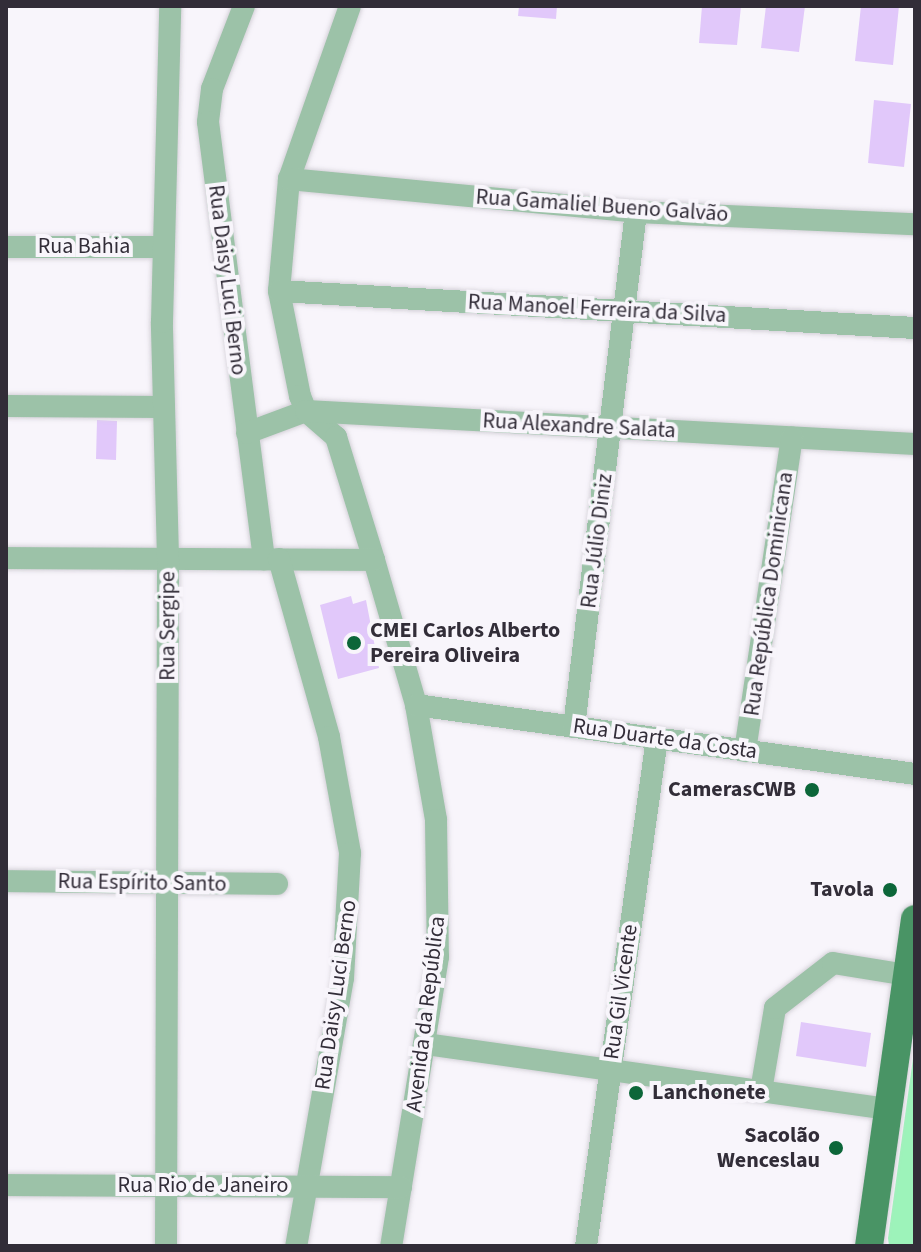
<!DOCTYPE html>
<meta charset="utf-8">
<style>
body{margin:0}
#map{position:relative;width:921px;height:1252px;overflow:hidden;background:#f8f5fb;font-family:"Source Sans 3",sans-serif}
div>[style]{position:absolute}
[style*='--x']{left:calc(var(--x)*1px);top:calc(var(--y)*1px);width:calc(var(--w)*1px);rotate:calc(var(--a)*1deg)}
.green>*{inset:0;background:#9df3ba}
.building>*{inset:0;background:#e1c8fa}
.roads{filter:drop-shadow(0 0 2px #d4d1d8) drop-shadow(0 0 2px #d4d1d8)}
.minor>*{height:22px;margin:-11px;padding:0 11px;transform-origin:11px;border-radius:11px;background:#9cc2a8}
.major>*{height:28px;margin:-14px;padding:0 14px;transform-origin:14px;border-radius:14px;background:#499465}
.dots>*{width:22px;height:22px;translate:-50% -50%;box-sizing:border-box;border:4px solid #f8f5fb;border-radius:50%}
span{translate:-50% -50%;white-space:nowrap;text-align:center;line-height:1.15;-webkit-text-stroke:8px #f8f5fb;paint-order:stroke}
.street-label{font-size:22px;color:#322d38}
.poi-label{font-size:22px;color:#322d38;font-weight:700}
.left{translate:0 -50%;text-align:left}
.right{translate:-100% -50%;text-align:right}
.frame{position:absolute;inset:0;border:8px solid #322d38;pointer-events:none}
</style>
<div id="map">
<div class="green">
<i style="clip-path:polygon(915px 1044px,915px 1246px,889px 1246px,888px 1238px)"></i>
</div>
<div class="building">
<i style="clip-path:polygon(519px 6px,557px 6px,556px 19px,518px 16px)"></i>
<i style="clip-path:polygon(702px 6px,741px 6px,737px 45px,699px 43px)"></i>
<i style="clip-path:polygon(766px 6px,805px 6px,799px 52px,761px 48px)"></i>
<i style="clip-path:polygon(861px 6px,899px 6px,893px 65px,855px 61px)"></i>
<i style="clip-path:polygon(874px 100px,911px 104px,904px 167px,868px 163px)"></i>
<i style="clip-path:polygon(97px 420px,117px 421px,116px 460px,96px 459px)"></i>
<i style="clip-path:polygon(351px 596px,353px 604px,366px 600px,379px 668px,338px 679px,320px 605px)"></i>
<i style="clip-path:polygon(801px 1022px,871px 1033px,866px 1067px,796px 1056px)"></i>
</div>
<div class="roads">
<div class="minor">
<i style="--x:244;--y:6;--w:89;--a:111.1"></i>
<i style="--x:212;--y:89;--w:33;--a:97"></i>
<i style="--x:208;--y:122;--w:441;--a:82.7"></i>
<i style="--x:350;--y:6;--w:183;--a:109.4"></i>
<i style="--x:289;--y:179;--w:112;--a:95.1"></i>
<i style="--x:279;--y:291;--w:107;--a:78.7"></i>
<i style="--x:300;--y:396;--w:16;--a:68"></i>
<i style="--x:306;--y:411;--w:40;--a:41"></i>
<i style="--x:336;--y:437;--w:129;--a:72.8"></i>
<i style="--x:374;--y:560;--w:151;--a:73.8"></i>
<i style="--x:416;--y:705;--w:117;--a:80.1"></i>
<i style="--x:436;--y:820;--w:137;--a:89.2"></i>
<i style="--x:438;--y:957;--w:293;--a:99.2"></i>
<i style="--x:289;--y:179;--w:349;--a:5.4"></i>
<i style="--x:636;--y:212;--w:279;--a:2.5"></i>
<i style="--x:6;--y:247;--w:157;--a:0"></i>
<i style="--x:279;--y:291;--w:637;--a:3.33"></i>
<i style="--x:6;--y:406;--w:158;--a:0.4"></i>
<i style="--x:247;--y:433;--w:63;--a:-20.4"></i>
<i style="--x:306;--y:411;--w:610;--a:3.1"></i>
<i style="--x:6;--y:558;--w:368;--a:0.3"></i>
<i style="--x:279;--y:559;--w:185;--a:74.3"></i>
<i style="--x:329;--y:737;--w:118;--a:79.7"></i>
<i style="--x:350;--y:853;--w:125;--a:93.2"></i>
<i style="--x:343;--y:978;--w:272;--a:99.9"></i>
<i style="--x:416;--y:705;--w:504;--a:7.87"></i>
<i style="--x:574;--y:727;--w:519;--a:-83.14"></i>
<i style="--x:745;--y:751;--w:317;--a:-81.5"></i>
<i style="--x:6;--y:881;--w:271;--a:0.6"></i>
<i style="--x:425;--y:1044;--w:468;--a:8"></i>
<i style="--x:761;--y:1091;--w:84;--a:-80.4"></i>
<i style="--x:775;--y:1008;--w:73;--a:-37.8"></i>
<i style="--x:833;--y:963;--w:75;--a:9.2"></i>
<i style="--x:6;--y:1185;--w:395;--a:0.3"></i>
<i style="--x:166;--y:1246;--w:688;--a:-89.83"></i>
<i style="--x:168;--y:558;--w:236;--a:-91.5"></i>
<i style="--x:162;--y:322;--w:316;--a:-88.5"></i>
<i style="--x:586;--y:1246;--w:513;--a:-82.04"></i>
</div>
<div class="major">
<i style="--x:869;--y:1246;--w:330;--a:-82"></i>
</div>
</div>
<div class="dots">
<i style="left:354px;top:643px;background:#0c6639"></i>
<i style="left:812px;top:790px;background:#0c6639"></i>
<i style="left:890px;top:890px;background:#0c6639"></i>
<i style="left:636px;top:1093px;background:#0c6639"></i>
<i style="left:836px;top:1148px;background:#0c6639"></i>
</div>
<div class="street-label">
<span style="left:602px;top:206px;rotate:4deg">Rua Gamaliel Bueno Galvão</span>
<span style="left:84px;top:247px">Rua Bahia</span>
<span style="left:227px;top:280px;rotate:83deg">Rua Daisy Luci Berno</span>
<span style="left:597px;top:309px;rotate:3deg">Rua Manoel Ferreira da Silva</span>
<span style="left:579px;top:426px;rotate:3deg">Rua Alexandre Salata</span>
<span style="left:597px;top:541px;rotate:-83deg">Rua Júlio Diniz</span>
<span style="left:769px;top:594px;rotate:-82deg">Rua República Dominicana</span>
<span style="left:168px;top:626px;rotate:-90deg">Rua Sergipe</span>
<span style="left:665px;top:739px;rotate:8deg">Rua Duarte da Costa</span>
<span style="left:142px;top:883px;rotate:1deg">Rua Espírito Santo</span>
<span style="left:621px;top:992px;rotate:-82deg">Rua Gil Vicente</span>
<span style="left:336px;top:995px;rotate:-82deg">Rua Daisy Luci Berno</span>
<span style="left:426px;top:1014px;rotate:-83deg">Avenida da República</span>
<span style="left:203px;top:1186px">Rua Rio de Janeiro</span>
</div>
<div class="poi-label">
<span class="left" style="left:370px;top:643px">CMEI Carlos Alberto<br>Pereira Oliveira</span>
<span class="right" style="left:796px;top:790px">CamerasCWB</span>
<span class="right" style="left:874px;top:890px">Tavola</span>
<span class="left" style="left:652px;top:1093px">Lanchonete</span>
<span class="right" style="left:820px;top:1148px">Sacolão<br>Wenceslau</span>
</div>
<div class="frame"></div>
</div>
